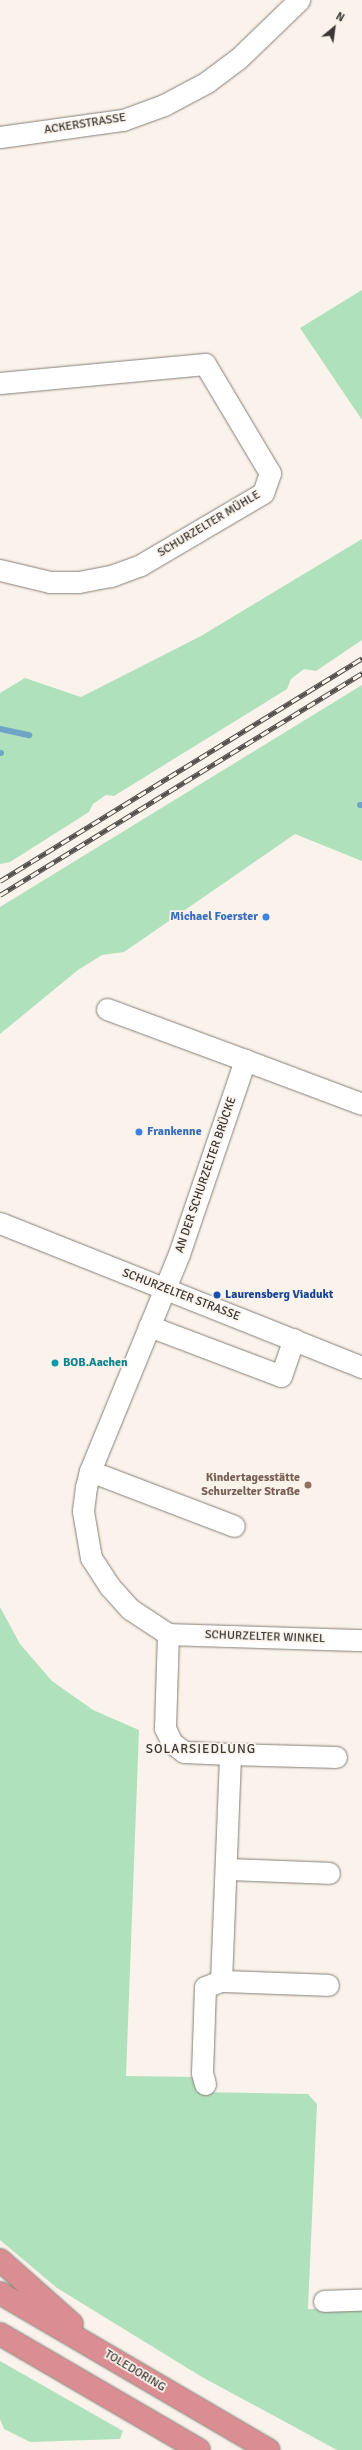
<!DOCTYPE html>
<meta charset="utf-8">
<style>
body{margin:0}
#map{position:relative;width:362px;height:2450px;overflow:hidden;background:#faf3eb;font-family:Signika,sans-serif}
div>[style]{position:absolute}
[style*='--x']{left:calc(var(--x)*1px);top:calc(var(--y)*1px);width:calc(var(--w)*1px);rotate:calc(var(--a)*1deg)}
.green>*{inset:0;background:#b0e1bd}
.stream>*{height:6px;margin:-3px;padding:0 3px;transform-origin:3px;border-radius:3px;background:#70a4c7}
.roads{filter:drop-shadow(0 0 1px #847f77) drop-shadow(0 0 1px #847f77)}
.minor>*{height:21px;margin:-10.5px;padding:0 10.5px;transform-origin:10.5px;border-radius:10.5px;background:#fff}
.trunk>*{height:22px;margin:-11px;padding:0 11px;transform-origin:11px;border-radius:11px;background:#da8e94}
.rail>*{height:4.5px;margin-top:-2.25px;transform-origin:0;background:repeating-linear-gradient(90deg,#faf3eb 0 9px,#534f4c 0 18px);box-sizing:border-box;border-block:1px solid #534f4c}
.dots>*{width:11px;height:11px;translate:-50% -50%;box-sizing:border-box;border:2px solid #faf3eb;border-radius:50%}
span{translate:-50% -50%;white-space:nowrap;text-align:center;line-height:1.15;-webkit-text-stroke:3.5px #faf3eb;paint-order:stroke}
.street-label{font-size:12px;color:#3a3734}
.shop-label{font-size:12px;color:#366cbe;font-weight:700}
.right{translate:-100% -50%;text-align:right}
.left{translate:0 -50%;text-align:left}
.transit-label{font-size:12px;color:#164399;font-weight:700}
.culture-label{font-size:12px;color:#0d838f;font-weight:700}
.education-label{font-size:12px;color:#785e54;font-weight:700}
.neighbourhood-label{font-size:13px;color:#3a3734;letter-spacing:1px}
.north{position:absolute;left:314px;top:8px;width:40px;height:40px;-webkit-text-stroke:3px #faf3eb;paint-order:stroke;rotate:29deg;font-size:11px;font-weight:700;line-height:16px;text-align:center;color:#3a3734}
.north::after{content:'';display:block;margin:auto;width:14px;height:18px;background:#3a3734;clip-path:polygon(50% 0,100% 100%,50% 72%,0 100%)}
</style>
<div id="map">
<div class="green">
<i style="clip-path:polygon(362px 290px,362px 420px,300px 328px)"></i>
<i style="clip-path:polygon(362px 539px,362px 640px,316px 671px,304px 669px,291px 679px,287px 689px,114px 796px,106px 795px,93px 804px,89px 812px,10px 862px,0 864px,0 693px,25px 678px,81px 697px,201px 636px)"></i>
<i style="clip-path:polygon(362px 685px,362px 861px,295px 834px,124px 952px,102px 955px,78px 970px,0 1034px,0 907px)"></i>
<i style="clip-path:polygon(0 1607px,20px 1644px,52px 1681px,93px 1710px,139px 1730px,126px 2076px,197px 2077px,196px 2092px,308px 2094px,317px 2104px,308px 2309px,362px 2310px,362px 2450px,337px 2450px,202px 2377px,57px 2288px,0 2240px)"></i>
<i style="clip-path:polygon(0 2361px,123px 2431px,120px 2439px,30px 2442px,4px 2429px,0 2419px)"></i>
</div>
<div class="stream">
<i style="--x:0;--y:729;--w:30;--a:12"></i>
<i style="--x:0;--y:753;--w:1;--a:0"></i>
<i style="--x:360;--y:805;--w:2;--a:0"></i>
</div>
<div class="roads">
<div class="minor">
<i style="--x:0;--y:137;--w:124;--a:-7.9"></i>
<i style="--x:123;--y:120;--w:44;--a:-20.1"></i>
<i style="--x:164;--y:105;--w:49;--a:-28.1"></i>
<i style="--x:207;--y:82;--w:39;--a:-37"></i>
<i style="--x:238;--y:59;--w:85;--a:-44"></i>
<i style="--x:0;--y:383;--w:206;--a:-5.3"></i>
<i style="--x:205;--y:364;--w:127;--a:59.2"></i>
<i style="--x:270;--y:473;--w:21;--a:109"></i>
<i style="--x:263;--y:493;--w:142;--a:149.5"></i>
<i style="--x:141;--y:565;--w:33;--a:160"></i>
<i style="--x:110;--y:576;--w:33;--a:169"></i>
<i style="--x:78;--y:582;--w:28;--a:180"></i>
<i style="--x:50;--y:582;--w:51;--a:-166.5"></i>
<i style="--x:107;--y:1009;--w:147;--a:20.3"></i>
<i style="--x:0;--y:1223;--w:390;--a:21.7"></i>
<i style="--x:149;--y:1326;--w:141;--a:20.7"></i>
<i style="--x:281;--y:1376;--w:39;--a:-71"></i>
<i style="--x:90;--y:1471;--w:154;--a:20.9"></i>
<i style="--x:168;--y:1634;--w:194;--a:1.8"></i>
<i style="--x:230;--y:1754;--w:106;--a:1.6"></i>
<i style="--x:226;--y:1869;--w:103;--a:2.2"></i>
<i style="--x:221;--y:1981;--w:107;--a:2.1"></i>
<i style="--x:205;--y:2084;--w:11;--a:-105"></i>
<i style="--x:202;--y:2073;--w:86;--a:-88"></i>
<i style="--x:205;--y:1987;--w:17;--a:-21"></i>
<i style="--x:221;--y:1981;--w:227;--a:-87.7"></i>
<i style="--x:230;--y:1754;--w:46;--a:-177.5"></i>
<i style="--x:184;--y:1752;--w:15;--a:-143"></i>
<i style="--x:172;--y:1743;--w:17;--a:-115"></i>
<i style="--x:165;--y:1728;--w:94;--a:-88.2"></i>
<i style="--x:168;--y:1634;--w:45;--a:-146.7"></i>
<i style="--x:130;--y:1609;--w:30;--a:-132"></i>
<i style="--x:110;--y:1587;--w:35;--a:-123"></i>
<i style="--x:91;--y:1558;--w:48;--a:-99.7"></i>
<i style="--x:83;--y:1511;--w:24;--a:-83"></i>
<i style="--x:86;--y:1487;--w:16;--a:-76"></i>
<i style="--x:90;--y:1471;--w:235;--a:-67.7"></i>
<i style="--x:179;--y:1254;--w:205;--a:-71.2"></i>
<i style="--x:245;--y:1060;--w:125;--a:20.6"></i>
<i style="--x:324;--y:2301;--w:38;--a:-2"></i>
</div>
<div class="trunk">
<i style="--x:0;--y:2260;--w:96;--a:41.6"></i>
<i style="--x:0;--y:2293;--w:311;--a:30.3"></i>
<i style="--x:0;--y:2334;--w:230;--a:30.2"></i>
</div>
</div>
<div class="rail">
<i style="--x:0;--y:881;--w:425;--a:-31.6"></i>
<i style="--x:0;--y:895;--w:425;--a:-31.5"></i>
</div>
<div class="dots">
<i style="left:266px;top:917px;background:#3f7fe0"></i>
<i style="left:139px;top:1132px;background:#3f7fe0"></i>
<i style="left:217px;top:1295px;background:#1a4fb4"></i>
<i style="left:55px;top:1363px;background:#0f9aa8"></i>
<i style="left:308px;top:1485px;background:#8d6e63"></i>
</div>
<div class="street-label">
<span style="left:85px;top:124px;rotate:-9deg">ACKERSTRASSE</span>
<span style="left:209px;top:524px;rotate:-31deg">SCHURZELTER MÜHLE</span>
<span style="left:206px;top:1175px;rotate:-71deg">AN DER SCHURZELTER BRÜCKE</span>
<span style="left:181px;top:1295px;rotate:21deg">SCHURZELTER STRASSE</span>
<span style="left:265px;top:1637px;rotate:2deg">SCHURZELTER WINKEL</span>
<span style="left:135px;top:2371px;rotate:31deg">TOLEDORING</span>
</div>
<div class="shop-label">
<span class="right" style="left:258px;top:917px">Michael Foerster</span>
<span class="left" style="left:147px;top:1132px">Frankenne</span>
</div>
<div class="transit-label">
<span class="left" style="left:225px;top:1295px">Laurensberg Viadukt</span>
</div>
<div class="culture-label">
<span class="left" style="left:63px;top:1363px">BOB.Aachen</span>
</div>
<div class="education-label">
<span class="right" style="left:300px;top:1485px">Kindertagesstätte<br>Schurzelter Straße</span>
</div>
<div class="neighbourhood-label">
<span style="left:201px;top:1749px">SOLARSIEDLUNG</span>
</div>
<div class="north">N</div>
</div>
